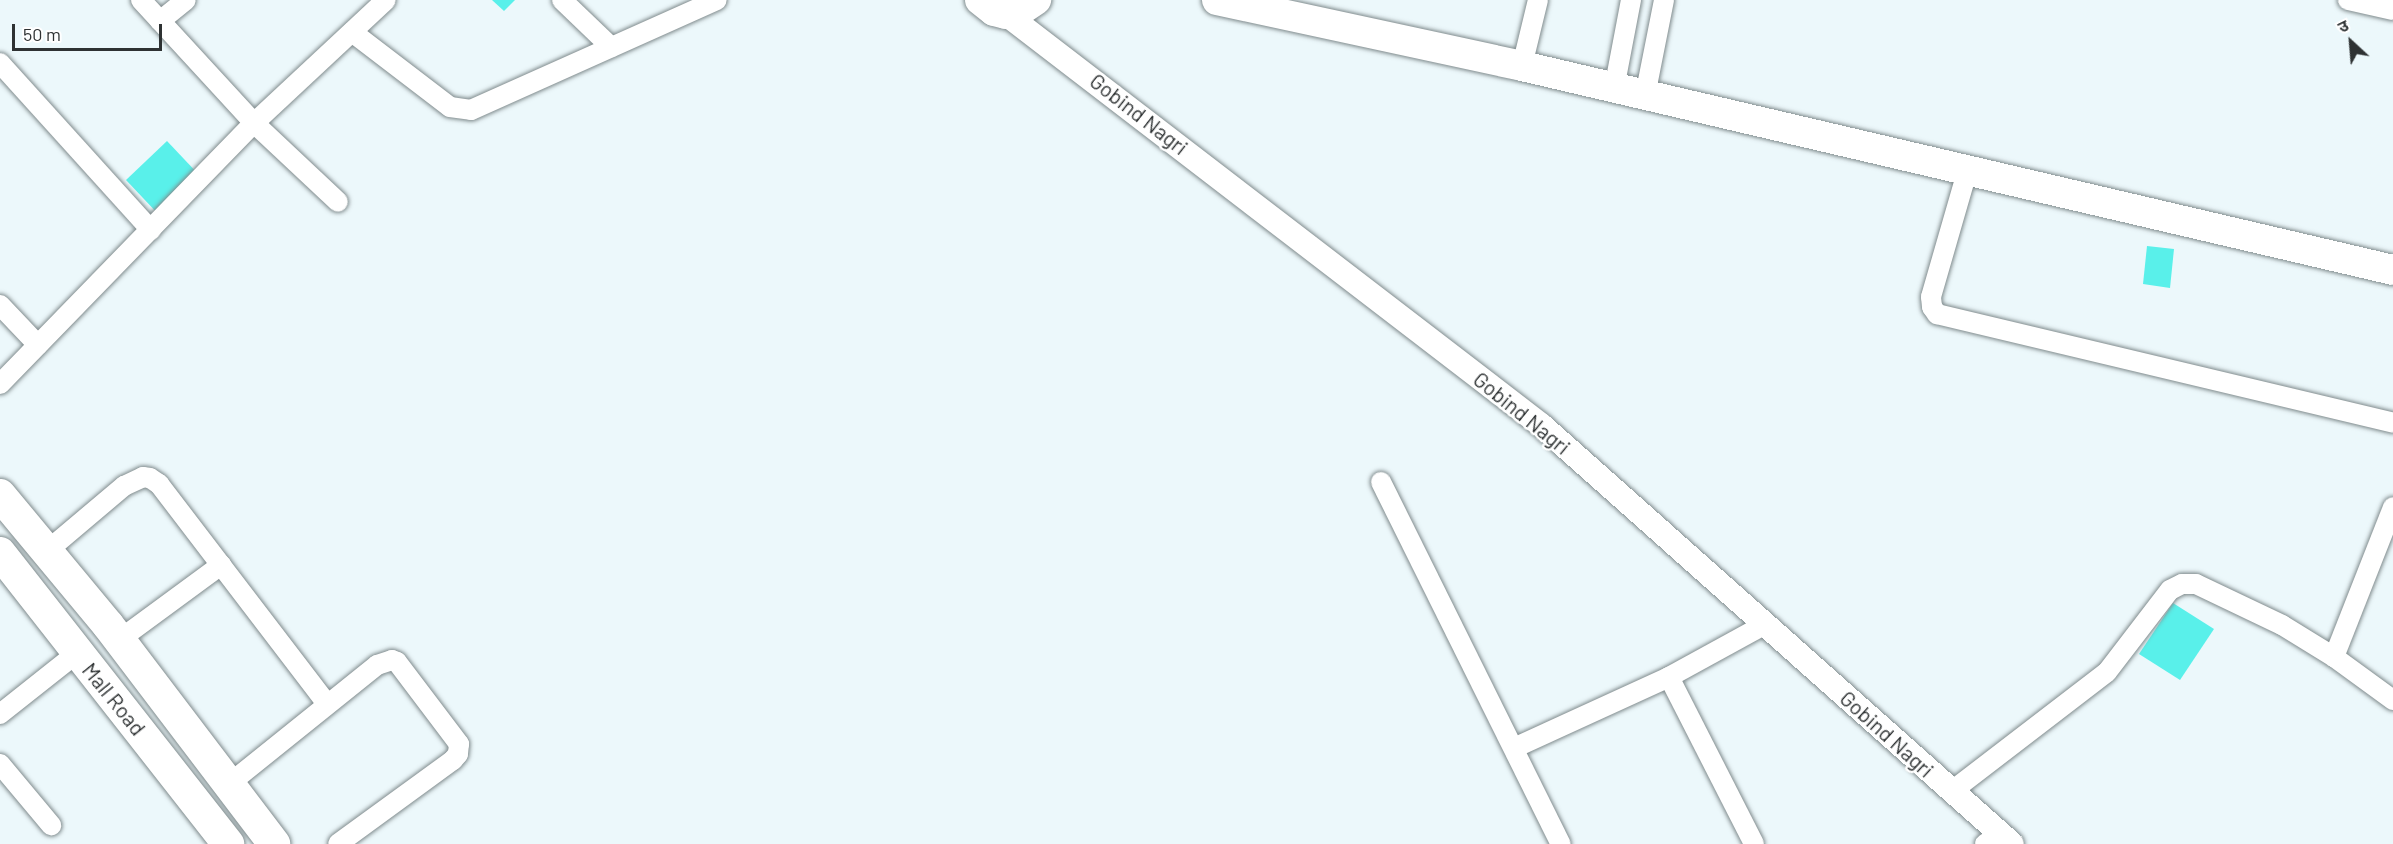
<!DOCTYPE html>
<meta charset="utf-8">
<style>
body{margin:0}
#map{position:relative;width:2393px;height:844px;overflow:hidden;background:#ecf8fb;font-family:Barlow,"Noto Sans Devanagari",sans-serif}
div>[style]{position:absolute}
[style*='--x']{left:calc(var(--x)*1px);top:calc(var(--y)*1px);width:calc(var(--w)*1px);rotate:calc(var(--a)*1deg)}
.building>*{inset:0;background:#59f0ea}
.roads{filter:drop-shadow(0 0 2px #808b8d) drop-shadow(0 0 2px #808b8d)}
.minor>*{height:20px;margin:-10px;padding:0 10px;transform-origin:10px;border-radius:10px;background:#fff}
.tertiary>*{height:24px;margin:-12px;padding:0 12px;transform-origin:12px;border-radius:12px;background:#fff}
.primary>*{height:30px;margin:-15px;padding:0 15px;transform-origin:15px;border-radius:15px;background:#fff}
.trunk>*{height:32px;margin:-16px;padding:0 16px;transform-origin:16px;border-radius:16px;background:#fff}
span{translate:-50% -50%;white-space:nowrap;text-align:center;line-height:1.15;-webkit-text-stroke:5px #fff;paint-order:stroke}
.street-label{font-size:21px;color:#2e3233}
.north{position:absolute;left:2321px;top:12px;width:60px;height:60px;-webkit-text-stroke:4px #fff;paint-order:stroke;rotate:334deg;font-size:16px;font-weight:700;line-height:24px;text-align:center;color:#2e3233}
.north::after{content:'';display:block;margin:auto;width:21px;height:27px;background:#2e3233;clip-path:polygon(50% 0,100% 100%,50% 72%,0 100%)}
.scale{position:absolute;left:12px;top:24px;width:150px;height:27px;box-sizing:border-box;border:3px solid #2e3233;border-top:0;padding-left:8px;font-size:18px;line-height:21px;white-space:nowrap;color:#2e3233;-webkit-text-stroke:4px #fff;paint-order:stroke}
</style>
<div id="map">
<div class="building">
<i style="clip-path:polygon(492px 0,515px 0,504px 11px)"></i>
<i style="clip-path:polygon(167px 141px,201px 177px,160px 216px,126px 180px)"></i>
<i style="clip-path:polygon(2147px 246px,2174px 249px,2170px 288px,2143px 284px)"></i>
<i style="clip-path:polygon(2173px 603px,2214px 629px,2180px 680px,2139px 654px)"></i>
</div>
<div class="roads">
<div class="minor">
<i style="--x:141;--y:0;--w:167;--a:47.4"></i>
<i style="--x:254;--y:123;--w:115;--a:43.2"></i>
<i style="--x:562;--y:0;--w:68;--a:43.8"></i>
<i style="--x:2348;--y:0;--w:46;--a:12.5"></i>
<i style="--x:160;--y:21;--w:33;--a:-39"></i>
<i style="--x:352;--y:32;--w:123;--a:37.4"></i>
<i style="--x:450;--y:107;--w:21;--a:8"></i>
<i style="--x:471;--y:110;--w:269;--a:-24.1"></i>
<i style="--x:0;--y:63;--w:225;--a:47.9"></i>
<i style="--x:1522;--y:66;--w:68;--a:-76.4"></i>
<i style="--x:1614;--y:89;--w:91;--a:-79.2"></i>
<i style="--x:1645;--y:96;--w:98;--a:-78.8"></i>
<i style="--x:1967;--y:172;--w:130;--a:106.1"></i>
<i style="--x:1931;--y:297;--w:10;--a:84"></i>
<i style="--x:1932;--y:307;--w:9;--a:54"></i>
<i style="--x:1937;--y:314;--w:469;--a:13.4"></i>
<i style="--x:0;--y:305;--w:55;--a:46.5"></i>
<i style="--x:0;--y:384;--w:364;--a:-45.8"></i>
<i style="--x:254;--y:123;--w:180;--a:-43"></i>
<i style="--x:1381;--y:482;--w:404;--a:63.6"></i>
<i style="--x:47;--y:551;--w:101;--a:-40.2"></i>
<i style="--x:124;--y:486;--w:21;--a:-25"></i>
<i style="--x:143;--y:477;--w:7;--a:8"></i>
<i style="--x:150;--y:478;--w:11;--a:34"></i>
<i style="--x:159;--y:484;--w:277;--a:52.6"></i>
<i style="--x:119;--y:640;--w:127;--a:-36.3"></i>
<i style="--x:2334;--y:657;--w:161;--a:-68.5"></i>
<i style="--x:1669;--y:677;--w:187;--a:63"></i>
<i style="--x:0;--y:714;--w:98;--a:-38.4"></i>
<i style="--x:1514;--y:748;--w:170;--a:-24.6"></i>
<i style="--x:1669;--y:677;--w:108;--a:-28.7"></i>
<i style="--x:0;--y:764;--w:80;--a:50.1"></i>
<i style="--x:229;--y:784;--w:190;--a:-38.8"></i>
<i style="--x:377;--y:665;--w:16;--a:-18"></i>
<i style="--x:392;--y:660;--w:5;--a:22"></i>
<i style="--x:397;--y:662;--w:103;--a:52.9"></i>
<i style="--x:459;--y:744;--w:10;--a:96"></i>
<i style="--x:458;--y:754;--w:8;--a:130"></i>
<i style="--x:453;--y:760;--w:142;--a:143.9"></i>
<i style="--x:1952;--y:791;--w:195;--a:-37.5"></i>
<i style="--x:2107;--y:672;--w:103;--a:-52.5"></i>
<i style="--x:2170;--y:590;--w:13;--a:-27"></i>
<i style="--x:2182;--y:584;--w:14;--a:0"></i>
<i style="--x:2196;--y:584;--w:95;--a:25.5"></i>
<i style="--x:2282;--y:625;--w:61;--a:31.6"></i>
<i style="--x:2334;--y:657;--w:73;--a:36.1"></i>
<i style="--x:1985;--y:844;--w:18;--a:-34"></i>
</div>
<div class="tertiary">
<i style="--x:1006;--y:14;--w:675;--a:37.53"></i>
<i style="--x:1541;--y:425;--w:630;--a:41.66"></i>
</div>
<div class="primary">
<i style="--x:980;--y:0;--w:18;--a:38"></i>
<i style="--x:994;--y:11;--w:12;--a:14"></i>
<i style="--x:1006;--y:14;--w:12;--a:-9"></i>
<i style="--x:1018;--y:12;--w:22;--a:-34"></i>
<i style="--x:1217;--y:0;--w:312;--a:12.2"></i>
<i style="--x:1522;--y:66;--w:895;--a:13.18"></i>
</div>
<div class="trunk">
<i style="--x:0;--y:495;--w:169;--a:50.3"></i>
<i style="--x:108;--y:625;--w:275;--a:52.8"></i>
<i style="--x:0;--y:553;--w:370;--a:51.9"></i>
</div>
</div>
<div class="street-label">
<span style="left:1139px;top:114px;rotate:38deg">Gobind Nagri</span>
<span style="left:1522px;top:413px;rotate:39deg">Gobind Nagri</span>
<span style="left:114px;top:699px;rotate:51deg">Mall Road</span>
<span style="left:1887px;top:734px;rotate:42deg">Gobind Nagri</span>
</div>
<div class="north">उ</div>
<div class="scale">50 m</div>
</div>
